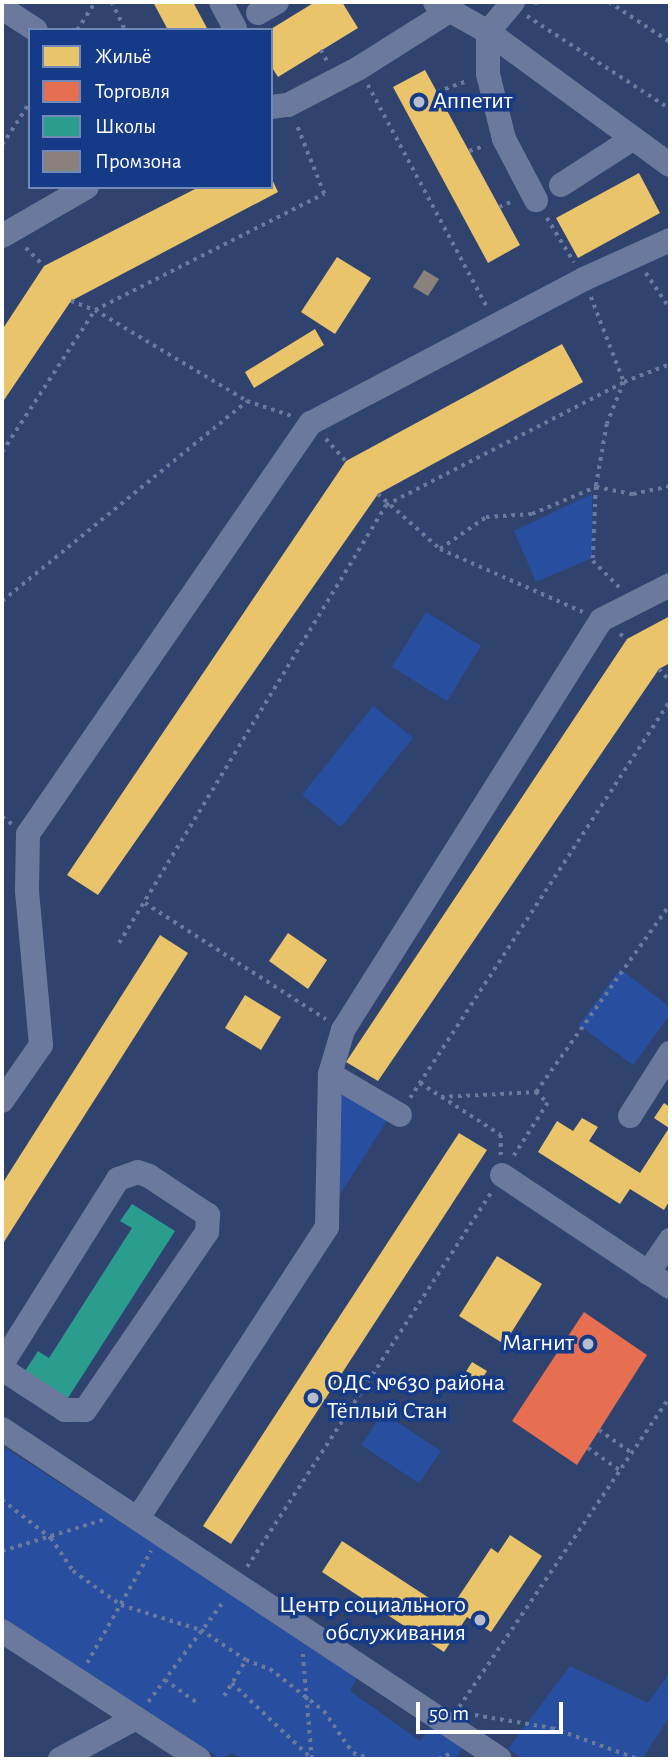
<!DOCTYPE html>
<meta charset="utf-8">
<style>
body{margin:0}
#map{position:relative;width:672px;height:1761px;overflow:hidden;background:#2f436e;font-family:"Alegreya Sans",sans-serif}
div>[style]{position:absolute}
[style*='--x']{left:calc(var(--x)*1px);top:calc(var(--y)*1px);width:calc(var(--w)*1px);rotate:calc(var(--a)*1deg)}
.green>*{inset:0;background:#284f9f}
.homes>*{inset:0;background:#e9c46a}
.shops>*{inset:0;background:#e76f51}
.schools>*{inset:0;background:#2a9d8f}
.industry>*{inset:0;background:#8a817c}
.path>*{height:3.5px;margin-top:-1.75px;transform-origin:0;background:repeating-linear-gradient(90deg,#6b7a9c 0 3.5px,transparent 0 8.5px)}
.minor>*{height:24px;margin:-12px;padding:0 12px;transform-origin:12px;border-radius:12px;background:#6b7a9c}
.dots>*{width:19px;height:19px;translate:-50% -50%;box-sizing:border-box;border:4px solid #153a88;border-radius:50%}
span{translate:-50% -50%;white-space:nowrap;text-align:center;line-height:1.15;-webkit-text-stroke:7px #153a88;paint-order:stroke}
.poi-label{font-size:24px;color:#fff}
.left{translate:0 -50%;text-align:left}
.right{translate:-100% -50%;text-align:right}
.frame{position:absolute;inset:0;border:4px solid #fff;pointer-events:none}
.legend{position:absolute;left:28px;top:28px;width:245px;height:161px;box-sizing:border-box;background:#153a88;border:2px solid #7389b8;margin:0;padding:9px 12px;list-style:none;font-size:21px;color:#fff}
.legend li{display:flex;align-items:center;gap:14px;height:35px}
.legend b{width:35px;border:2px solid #7389b8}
.scale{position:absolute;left:416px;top:1702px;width:147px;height:32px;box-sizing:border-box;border:4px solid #fff;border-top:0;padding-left:9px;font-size:21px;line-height:24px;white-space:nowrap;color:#fff;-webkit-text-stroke:5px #153a88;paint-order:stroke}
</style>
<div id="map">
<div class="green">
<i style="clip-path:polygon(592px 494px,592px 558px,536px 582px,514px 531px)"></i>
<i style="clip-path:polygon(426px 612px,481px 646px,447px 701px,392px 667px)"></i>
<i style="clip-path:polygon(373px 706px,413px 738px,341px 827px,302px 795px)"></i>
<i style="clip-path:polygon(620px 969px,670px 1007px,670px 1015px,633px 1065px,579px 1025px)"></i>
<i style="clip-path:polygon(338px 1088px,388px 1119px,335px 1202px)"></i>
<i style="clip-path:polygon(383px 1413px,441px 1451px,419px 1483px,361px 1445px)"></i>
<i style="clip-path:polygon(2px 1446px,358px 1675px,350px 1691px,420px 1741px,432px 1726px,463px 1747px,455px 1759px,242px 1759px,232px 1753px,221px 1759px,2px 1617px)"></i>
<i style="clip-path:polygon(570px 1666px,648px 1703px,670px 1672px,670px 1716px,642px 1759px,525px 1759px,508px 1749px)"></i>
</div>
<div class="homes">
<i style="clip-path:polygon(153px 2px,193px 2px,208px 30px,168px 30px)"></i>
<i style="clip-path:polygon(315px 2px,342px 2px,358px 28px,278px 77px,271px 66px,271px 29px)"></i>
<i style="clip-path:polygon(425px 70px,520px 245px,488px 263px,393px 87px)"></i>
<i style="clip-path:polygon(639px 173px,660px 213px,578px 258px,556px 218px)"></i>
<i style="clip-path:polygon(271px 177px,278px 192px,71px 301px,2px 403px,2px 330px,44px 266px,199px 187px,271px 187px)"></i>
<i style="clip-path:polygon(337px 257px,371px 278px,335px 334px,301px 312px)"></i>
<i style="clip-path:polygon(315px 329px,324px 345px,254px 388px,245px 372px)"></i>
<i style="clip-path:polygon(562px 344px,583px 382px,378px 494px,98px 895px,67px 875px,346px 461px)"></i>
<i style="clip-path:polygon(670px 616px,670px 663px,659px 669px,378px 1081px,346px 1062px,627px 639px)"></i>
<i style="clip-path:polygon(288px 933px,327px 960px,308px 989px,269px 961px)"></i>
<i style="clip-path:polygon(160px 935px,188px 953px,2px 1245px,2px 1184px)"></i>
<i style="clip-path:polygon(245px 995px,281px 1017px,261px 1050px,225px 1028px)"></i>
<i style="clip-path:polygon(664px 1103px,670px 1107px,670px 1200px,664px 1210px,630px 1189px,620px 1204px,538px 1152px,557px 1121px,573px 1131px,582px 1118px,598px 1127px,589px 1141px,640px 1173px,669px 1128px,654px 1118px)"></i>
<i style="clip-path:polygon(459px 1133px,487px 1150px,231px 1544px,203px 1526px)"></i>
<i style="clip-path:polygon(497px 1256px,542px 1284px,504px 1344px,459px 1316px)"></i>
<i style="clip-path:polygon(472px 1362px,487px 1371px,475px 1390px,460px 1381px)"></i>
<i style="clip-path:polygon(510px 1535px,542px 1556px,491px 1632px,467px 1617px,444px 1652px,322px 1572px,342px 1541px,449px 1611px,491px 1548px,498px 1553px)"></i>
</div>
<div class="shops">
<i style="clip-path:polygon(584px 1312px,647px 1355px,577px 1465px,512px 1421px)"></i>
</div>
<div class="schools">
<i style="clip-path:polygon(132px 1204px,175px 1231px,68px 1398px,25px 1371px,38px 1351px,49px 1358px,132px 1228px,120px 1221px)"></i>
</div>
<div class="industry">
<i style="clip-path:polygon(424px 270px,439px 279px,428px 296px,413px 287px)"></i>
</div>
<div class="path">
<i style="--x:112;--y:2;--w:31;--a:65"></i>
<i style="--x:609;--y:2;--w:73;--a:33.3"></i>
<i style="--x:534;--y:3;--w:12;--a:-5"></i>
<i style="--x:527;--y:16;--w:171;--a:33"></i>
<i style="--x:77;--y:30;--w:33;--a:-57"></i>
<i style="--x:321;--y:50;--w:13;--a:61"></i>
<i style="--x:368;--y:85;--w:252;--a:61.8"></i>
<i style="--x:437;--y:92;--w:33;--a:-20"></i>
<i style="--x:2;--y:145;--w:51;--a:-56.9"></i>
<i style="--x:469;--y:151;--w:16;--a:-18"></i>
<i style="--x:499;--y:207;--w:15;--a:-23"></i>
<i style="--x:547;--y:218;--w:52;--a:58.5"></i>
<i style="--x:26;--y:248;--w:25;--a:45"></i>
<i style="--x:646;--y:273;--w:43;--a:56.3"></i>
<i style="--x:591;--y:297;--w:91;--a:68.8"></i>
<i style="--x:624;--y:382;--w:45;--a:112"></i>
<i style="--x:607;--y:424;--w:64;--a:99.9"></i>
<i style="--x:596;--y:487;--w:74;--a:92.3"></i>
<i style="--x:593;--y:561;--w:37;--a:45"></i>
<i style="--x:71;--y:301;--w:26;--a:21"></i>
<i style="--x:95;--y:310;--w:177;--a:30.9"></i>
<i style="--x:247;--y:401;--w:47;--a:18.4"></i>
<i style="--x:326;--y:439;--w:30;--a:48"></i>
<i style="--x:2;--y:452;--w:170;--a:-56.8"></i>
<i style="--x:95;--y:310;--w:257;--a:-26.9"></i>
<i style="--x:324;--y:194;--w:75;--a:-111.8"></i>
<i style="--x:378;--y:494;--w:83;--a:41.6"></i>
<i style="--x:440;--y:549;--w:156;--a:23.8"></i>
<i style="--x:440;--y:549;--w:56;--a:-34.8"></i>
<i style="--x:486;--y:517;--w:46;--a:-3.7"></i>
<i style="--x:532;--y:514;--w:69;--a:-22.9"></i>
<i style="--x:596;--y:487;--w:38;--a:11"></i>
<i style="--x:633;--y:494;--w:38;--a:-12"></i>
<i style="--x:2;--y:601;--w:316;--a:-39.2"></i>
<i style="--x:620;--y:634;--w:9;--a:36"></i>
<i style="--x:659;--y:669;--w:16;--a:47"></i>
<i style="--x:2;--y:817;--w:12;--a:35"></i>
<i style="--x:145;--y:903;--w:215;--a:32.7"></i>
<i style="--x:119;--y:943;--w:513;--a:-58.63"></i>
<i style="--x:386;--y:505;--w:268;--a:-27.3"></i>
<i style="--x:624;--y:382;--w:49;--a:-21.4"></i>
<i style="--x:420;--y:1083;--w:96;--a:32.7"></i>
<i style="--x:501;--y:1135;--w:21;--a:90"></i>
<i style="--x:536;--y:1092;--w:231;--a:-54.5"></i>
<i style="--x:441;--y:1097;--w:95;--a:-3"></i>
<i style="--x:536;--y:1092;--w:16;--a:43"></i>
<i style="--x:548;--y:1103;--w:63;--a:122.7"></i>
<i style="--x:410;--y:1098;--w:475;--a:-56.8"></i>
<i style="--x:599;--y:1430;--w:40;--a:34.9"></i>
<i style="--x:588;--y:1448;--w:39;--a:35"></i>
<i style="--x:2;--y:1500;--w:62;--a:37.8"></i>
<i style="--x:51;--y:1538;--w:40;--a:56"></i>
<i style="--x:73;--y:1571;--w:59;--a:35.3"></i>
<i style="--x:121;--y:1605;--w:84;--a:17.4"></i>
<i style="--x:201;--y:1630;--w:54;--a:33.7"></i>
<i style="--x:246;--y:1660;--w:26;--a:21"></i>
<i style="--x:270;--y:1669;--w:68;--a:37.9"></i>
<i style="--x:324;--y:1711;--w:51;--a:55.4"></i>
<i style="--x:353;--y:1753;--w:19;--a:18"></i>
<i style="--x:2;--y:1551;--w:106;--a:-17.1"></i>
<i style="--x:247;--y:1567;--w:447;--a:-56.9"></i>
<i style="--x:303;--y:1654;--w:105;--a:85.1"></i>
<i style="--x:87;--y:1663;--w:129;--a:-60.3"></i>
<i style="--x:165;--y:1680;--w:39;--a:35"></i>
<i style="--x:232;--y:1683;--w:109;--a:43.5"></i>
<i style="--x:224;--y:1696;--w:42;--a:-58.6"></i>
<i style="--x:148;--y:1702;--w:125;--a:-53.1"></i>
<i style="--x:459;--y:1707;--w:375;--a:-55.8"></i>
<i style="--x:475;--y:1715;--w:78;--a:9.6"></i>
<i style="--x:552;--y:1728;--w:91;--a:19.8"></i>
<i style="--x:438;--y:1759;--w:15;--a:-23"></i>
</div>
<div class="minor">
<i style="--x:221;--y:2;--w:30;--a:62"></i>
<i style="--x:435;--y:2;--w:61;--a:29.5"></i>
<i style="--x:488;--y:32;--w:225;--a:36.2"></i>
<i style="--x:513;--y:2;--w:39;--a:130"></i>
<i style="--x:488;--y:32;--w:42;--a:90"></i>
<i style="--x:488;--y:74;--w:67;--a:76.2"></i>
<i style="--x:504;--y:139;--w:69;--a:62.3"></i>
<i style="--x:2;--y:8;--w:40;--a:32.9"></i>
<i style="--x:258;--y:13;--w:22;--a:-30"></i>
<i style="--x:271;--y:107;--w:17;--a:-7"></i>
<i style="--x:288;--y:105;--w:80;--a:-27.5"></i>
<i style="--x:359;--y:68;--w:107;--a:-32.3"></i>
<i style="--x:561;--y:185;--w:85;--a:-32.9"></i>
<i style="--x:2;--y:236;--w:98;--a:-30"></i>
<i style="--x:330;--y:1074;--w:81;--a:30.4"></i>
<i style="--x:2;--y:1101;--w:68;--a:-55.1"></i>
<i style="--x:41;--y:1045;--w:155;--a:-95.2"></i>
<i style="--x:27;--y:891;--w:57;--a:-89"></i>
<i style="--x:28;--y:834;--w:499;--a:-55.5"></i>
<i style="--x:311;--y:423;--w:309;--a:-27.8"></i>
<i style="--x:584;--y:279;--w:94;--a:-24.4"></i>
<i style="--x:630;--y:1116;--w:75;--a:-57.6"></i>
<i style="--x:502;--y:1175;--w:202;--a:33.7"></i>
<i style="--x:648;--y:1273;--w:40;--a:-56"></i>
<i style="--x:2;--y:1364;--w:218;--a:-57.9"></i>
<i style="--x:118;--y:1179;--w:21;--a:-19"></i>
<i style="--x:138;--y:1172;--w:12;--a:20"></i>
<i style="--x:149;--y:1176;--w:71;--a:33.5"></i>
<i style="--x:208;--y:1215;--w:17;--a:93"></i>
<i style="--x:207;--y:1232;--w:216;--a:124.4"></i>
<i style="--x:85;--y:1410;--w:20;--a:180"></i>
<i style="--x:65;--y:1410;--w:75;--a:-146.9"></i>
<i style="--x:2;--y:1429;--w:597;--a:33.53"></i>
<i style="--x:138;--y:1518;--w:347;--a:-57"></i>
<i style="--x:327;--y:1227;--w:153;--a:-88.9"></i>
<i style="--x:330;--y:1074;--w:46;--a:-73.5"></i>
<i style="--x:343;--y:1030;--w:484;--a:-57.8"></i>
<i style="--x:601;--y:620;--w:77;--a:-26.9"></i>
<i style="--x:2;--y:1631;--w:235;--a:33"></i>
<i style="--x:60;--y:1759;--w:86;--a:-28.3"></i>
</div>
<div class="dots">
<i style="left:419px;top:102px;background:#b6bdcc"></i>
<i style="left:588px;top:1344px;background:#b6bdcc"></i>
<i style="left:313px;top:1398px;background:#b6bdcc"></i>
<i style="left:480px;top:1620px;background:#b6bdcc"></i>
</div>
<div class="poi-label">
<span class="left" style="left:433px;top:102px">Аппетит</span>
<span class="right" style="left:574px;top:1344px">Магнит</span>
<span class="left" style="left:327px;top:1398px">ОДС №630 района<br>Тёплый Стан</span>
<span class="right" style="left:466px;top:1620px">Центр социального<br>обслуживания</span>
</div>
<div class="frame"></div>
<ul class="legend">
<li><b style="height:19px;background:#e9c46a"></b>Жильё</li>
<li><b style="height:19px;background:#e76f51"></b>Торговля</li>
<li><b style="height:19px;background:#2a9d8f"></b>Школы</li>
<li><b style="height:19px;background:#8a817c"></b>Промзона</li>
</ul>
<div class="scale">50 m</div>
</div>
